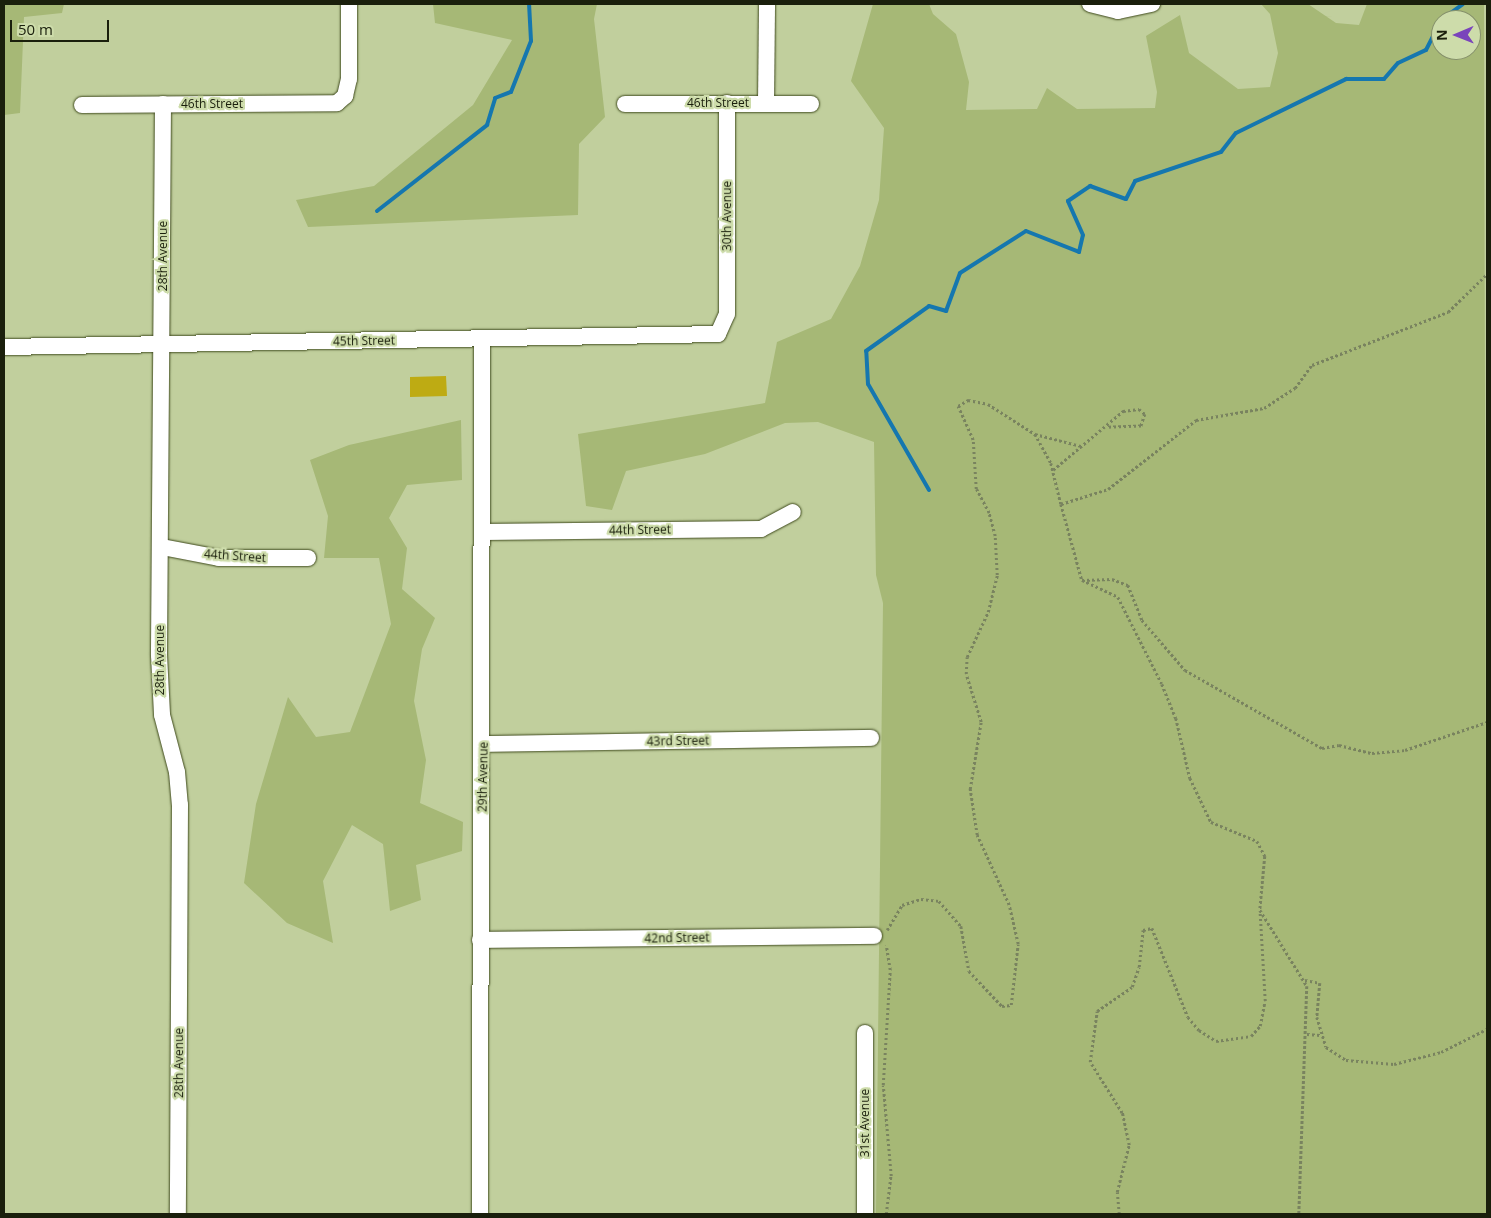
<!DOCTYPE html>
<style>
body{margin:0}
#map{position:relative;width:1491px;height:1218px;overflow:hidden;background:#c1cf9d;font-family:"Open Sans",sans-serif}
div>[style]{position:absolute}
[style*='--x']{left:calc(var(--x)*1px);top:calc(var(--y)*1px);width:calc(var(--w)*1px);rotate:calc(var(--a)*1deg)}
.green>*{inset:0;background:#a6b876}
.stream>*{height:4px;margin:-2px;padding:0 2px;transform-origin:2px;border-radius:2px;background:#1577af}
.building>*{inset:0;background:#beab13}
.path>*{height:2.5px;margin-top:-1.25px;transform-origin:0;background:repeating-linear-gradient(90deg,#79835f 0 2.5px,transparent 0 5px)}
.roads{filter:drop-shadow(0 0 1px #3f4a1d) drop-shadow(0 0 1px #3f4a1d)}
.minor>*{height:16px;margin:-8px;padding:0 8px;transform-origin:8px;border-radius:8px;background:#fff}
span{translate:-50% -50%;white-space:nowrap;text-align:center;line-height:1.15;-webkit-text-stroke:4.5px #cddcaa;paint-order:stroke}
.street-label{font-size:12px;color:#1a1f0c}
.frame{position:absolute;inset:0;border:5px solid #1a1f0c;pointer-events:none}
.north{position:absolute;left:1431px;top:10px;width:50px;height:50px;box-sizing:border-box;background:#cddcaa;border:1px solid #85906b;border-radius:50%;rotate:269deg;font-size:14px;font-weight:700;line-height:20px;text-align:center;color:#1a1f0c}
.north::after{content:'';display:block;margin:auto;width:18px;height:22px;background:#7a44bb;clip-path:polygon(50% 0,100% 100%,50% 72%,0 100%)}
.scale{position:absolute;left:10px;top:20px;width:99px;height:22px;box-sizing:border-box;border:2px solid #1a1f0c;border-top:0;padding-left:6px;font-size:15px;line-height:18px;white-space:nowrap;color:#1a1f0c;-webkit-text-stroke:4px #cddcaa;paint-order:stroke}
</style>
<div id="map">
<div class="green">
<i style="clip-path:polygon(4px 4px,64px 4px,62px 13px,24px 17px,20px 113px,4px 115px)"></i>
<i style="clip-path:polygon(433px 4px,597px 4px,594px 19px,605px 117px,579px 144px,578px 215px,308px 227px,296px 200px,374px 186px,473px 105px,512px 40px,435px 23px)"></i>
<i style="clip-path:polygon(evenodd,873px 4px,929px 4px,933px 14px,956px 34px,969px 82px,966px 110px,1037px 109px,1047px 88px,1077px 109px,1155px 108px,1157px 92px,1146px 36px,1180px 15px,1189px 53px,1238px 89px,1270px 87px,1278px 53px,1270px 14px,1261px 4px,1308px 4px,1336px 23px,1359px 25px,1367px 4px,1484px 4px,1487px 1214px,876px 1214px,883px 603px,876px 575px,874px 442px,818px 422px,785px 423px,705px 454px,626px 471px,612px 510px,586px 506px,578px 434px,765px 403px,777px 342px,831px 319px,860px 266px,879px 200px,884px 128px,851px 81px,873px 4px,1441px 20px,1471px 20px,1471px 50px,1441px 50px,1441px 20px)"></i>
<i style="clip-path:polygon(461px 420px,462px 480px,407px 485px,389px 518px,407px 548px,402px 589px,435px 618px,422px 649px,414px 701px,426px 760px,420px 803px,463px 822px,462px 851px,416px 865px,421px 900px,390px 911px,383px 844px,352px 825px,323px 881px,333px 943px,287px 923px,244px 883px,256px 804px,288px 697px,316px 737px,350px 732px,391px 624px,379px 558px,324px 558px,328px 516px,310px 460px,349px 445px)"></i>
</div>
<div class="stream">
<i style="--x:377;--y:211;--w:140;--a:-38"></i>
<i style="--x:487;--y:125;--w:28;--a:-73"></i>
<i style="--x:495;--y:98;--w:17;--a:-21"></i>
<i style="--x:511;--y:92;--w:55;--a:-68.6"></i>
<i style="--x:531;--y:41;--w:37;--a:-93"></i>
<i style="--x:929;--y:490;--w:122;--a:-119.9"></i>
<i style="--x:868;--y:384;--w:33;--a:-93"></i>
<i style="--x:866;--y:351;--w:77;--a:-35.5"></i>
<i style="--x:929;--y:306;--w:18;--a:16"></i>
<i style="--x:946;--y:311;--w:40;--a:-69.8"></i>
<i style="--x:960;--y:273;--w:78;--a:-32.5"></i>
<i style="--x:1026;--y:231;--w:57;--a:21.6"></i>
<i style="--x:1079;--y:252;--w:17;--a:-77"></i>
<i style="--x:1083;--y:235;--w:37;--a:-114"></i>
<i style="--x:1068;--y:201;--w:27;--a:-34"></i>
<i style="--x:1090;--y:186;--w:38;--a:20"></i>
<i style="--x:1126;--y:199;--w:20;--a:-63"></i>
<i style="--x:1135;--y:181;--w:91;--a:-18.6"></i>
<i style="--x:1221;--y:152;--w:24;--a:-52"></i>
<i style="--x:1236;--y:133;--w:123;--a:-26.1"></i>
<i style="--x:1346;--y:79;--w:38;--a:0"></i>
<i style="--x:1384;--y:79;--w:21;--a:-49"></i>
<i style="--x:1398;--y:63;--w:31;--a:-25"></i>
<i style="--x:1426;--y:50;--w:34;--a:-63"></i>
<i style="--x:1441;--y:20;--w:27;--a:-36"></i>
</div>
<div class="building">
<i style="clip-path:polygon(446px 376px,447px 396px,410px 397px,410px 377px)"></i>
</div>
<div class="path">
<i style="--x:1035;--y:434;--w:33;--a:61"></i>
<i style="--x:1051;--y:463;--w:42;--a:76.3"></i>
<i style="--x:1061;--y:504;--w:49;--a:-17.7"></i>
<i style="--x:1108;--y:489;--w:112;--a:-38.1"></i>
<i style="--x:1196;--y:420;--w:69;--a:-10"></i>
<i style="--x:1264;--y:408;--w:37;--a:-33"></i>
<i style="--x:1295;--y:388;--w:29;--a:-54"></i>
<i style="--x:1312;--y:365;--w:146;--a:-21.3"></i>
<i style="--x:1448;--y:312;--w:54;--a:-44.3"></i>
<i style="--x:1053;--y:470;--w:92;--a:-40.1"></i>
<i style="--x:1123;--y:411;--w:16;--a:-7"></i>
<i style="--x:1139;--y:409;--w:8;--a:40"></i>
<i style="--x:1145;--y:414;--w:13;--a:108"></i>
<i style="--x:1141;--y:426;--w:35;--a:178"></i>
<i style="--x:1061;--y:504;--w:79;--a:74.6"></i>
<i style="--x:1082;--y:580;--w:40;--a:25"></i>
<i style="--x:1118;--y:597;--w:97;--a:63.2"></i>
<i style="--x:1162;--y:684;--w:37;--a:68"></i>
<i style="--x:1176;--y:718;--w:62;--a:76.9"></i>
<i style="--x:1190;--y:778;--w:49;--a:64.5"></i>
<i style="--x:1211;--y:822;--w:50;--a:22.4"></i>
<i style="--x:1257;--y:841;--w:17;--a:62"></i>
<i style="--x:1265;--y:856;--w:54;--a:95.3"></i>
<i style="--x:1260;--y:910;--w:89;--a:58.3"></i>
<i style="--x:1307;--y:986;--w:228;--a:92"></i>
<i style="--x:1082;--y:580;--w:30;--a:-2"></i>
<i style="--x:1112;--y:579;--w:17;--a:21"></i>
<i style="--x:1128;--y:585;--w:38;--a:68"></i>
<i style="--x:1142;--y:620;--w:66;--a:49.3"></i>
<i style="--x:1185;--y:670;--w:158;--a:29.7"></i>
<i style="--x:1322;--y:748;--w:17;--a:-10"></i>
<i style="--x:1339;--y:745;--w:34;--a:14"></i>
<i style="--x:1372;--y:753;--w:33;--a:-5"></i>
<i style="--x:1405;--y:750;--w:87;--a:-18.9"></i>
<i style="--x:887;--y:930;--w:29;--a:-59"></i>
<i style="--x:902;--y:905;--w:20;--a:-18"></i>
<i style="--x:921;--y:899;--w:18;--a:6"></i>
<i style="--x:939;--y:901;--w:33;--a:49"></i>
<i style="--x:961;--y:926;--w:46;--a:79.9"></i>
<i style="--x:969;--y:971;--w:48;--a:46.7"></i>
<i style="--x:1002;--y:1006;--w:9;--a:-6"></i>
<i style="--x:1011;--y:1005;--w:61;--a:-83.5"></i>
<i style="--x:1018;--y:944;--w:40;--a:-103"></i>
<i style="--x:1009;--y:905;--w:77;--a:-114.6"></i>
<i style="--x:977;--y:835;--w:47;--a:-98.7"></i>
<i style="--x:970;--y:789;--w:68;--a:-80.7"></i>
<i style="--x:981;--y:722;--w:50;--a:-107.4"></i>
<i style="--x:966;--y:674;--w:17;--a:-87"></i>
<i style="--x:967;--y:657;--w:50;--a:-65"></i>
<i style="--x:988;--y:612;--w:38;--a:-76"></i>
<i style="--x:997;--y:575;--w:39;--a:-93"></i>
<i style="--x:995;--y:536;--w:24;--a:-105"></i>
<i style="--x:989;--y:513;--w:27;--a:-118"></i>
<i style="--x:976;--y:489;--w:49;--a:-93.5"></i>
<i style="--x:973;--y:440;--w:37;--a:-114"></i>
<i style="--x:958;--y:406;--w:12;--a:-31"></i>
<i style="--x:968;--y:400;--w:20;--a:11"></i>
<i style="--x:988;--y:404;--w:56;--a:32.6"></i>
<i style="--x:1035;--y:434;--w:48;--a:14.6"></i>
<i style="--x:1305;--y:980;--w:15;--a:11"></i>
<i style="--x:1320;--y:983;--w:34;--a:95"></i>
<i style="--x:1317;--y:1017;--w:31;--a:73"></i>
<i style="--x:1326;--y:1047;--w:24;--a:33"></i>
<i style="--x:1346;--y:1060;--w:48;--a:4.8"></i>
<i style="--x:1394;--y:1064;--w:49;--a:-14.3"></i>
<i style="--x:1441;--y:1052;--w:51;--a:-26.6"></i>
<i style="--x:1307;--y:1034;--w:13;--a:4"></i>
<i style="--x:886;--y:1214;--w:38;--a:-83"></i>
<i style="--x:891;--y:1176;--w:91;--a:-95"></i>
<i style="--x:883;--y:1085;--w:115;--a:-86.5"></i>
<i style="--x:890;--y:970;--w:25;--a:-99"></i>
<i style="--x:1119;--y:1214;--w:22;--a:-95"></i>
<i style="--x:1117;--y:1192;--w:49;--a:-75.7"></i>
<i style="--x:1129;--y:1145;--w:33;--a:-102"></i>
<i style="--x:1122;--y:1113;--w:60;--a:-122.1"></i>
<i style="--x:1090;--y:1062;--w:51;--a:-82.2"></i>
<i style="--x:1097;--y:1011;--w:42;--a:-34.4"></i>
<i style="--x:1132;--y:987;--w:21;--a:-71"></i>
<i style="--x:1139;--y:967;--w:37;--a:-84"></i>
<i style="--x:1143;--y:930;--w:9;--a:-13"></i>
<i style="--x:1152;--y:928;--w:96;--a:68"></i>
<i style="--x:1188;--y:1017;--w:17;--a:50"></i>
<i style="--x:1199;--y:1030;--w:20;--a:33"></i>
<i style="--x:1216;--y:1041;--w:35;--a:-8"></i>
<i style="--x:1251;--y:1036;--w:13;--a:-48"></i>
<i style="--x:1260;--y:1026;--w:25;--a:-79"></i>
<i style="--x:1265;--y:1001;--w:88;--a:-93.3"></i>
</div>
<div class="roads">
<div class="minor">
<i style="--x:1090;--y:4;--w:29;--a:14"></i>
<i style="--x:1118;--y:11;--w:35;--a:-12"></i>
<i style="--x:766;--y:103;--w:99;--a:-89.4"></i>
<i style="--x:163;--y:104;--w:551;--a:90.42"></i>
<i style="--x:159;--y:655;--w:60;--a:87.1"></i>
<i style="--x:162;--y:715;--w:59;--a:75.3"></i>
<i style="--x:177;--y:772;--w:33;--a:85"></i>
<i style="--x:180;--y:805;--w:409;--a:90.3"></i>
<i style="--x:625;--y:104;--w:186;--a:0"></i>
<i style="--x:82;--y:105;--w:255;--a:-0.4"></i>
<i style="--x:337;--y:103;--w:11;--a:-41"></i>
<i style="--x:345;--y:96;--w:17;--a:-77"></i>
<i style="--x:349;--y:79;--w:75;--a:-90"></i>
<i style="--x:4;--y:347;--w:714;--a:-1.04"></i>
<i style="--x:718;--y:334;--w:22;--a:-66"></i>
<i style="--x:727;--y:314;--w:211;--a:-90"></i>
<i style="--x:483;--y:532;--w:278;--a:-0.6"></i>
<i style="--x:761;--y:529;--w:36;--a:-28"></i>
<i style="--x:162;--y:547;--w:58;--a:10.9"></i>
<i style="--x:219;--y:558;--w:89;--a:0"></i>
<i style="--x:484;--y:744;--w:387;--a:-0.9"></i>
<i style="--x:480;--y:940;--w:394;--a:-0.6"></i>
<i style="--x:480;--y:1214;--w:875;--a:-89.87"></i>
<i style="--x:865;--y:1214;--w:181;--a:-90"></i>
</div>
</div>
<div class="street-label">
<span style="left:718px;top:103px">46th Street</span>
<span style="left:212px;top:104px">46th Street</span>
<span style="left:727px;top:216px;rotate:-90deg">30th Avenue</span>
<span style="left:163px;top:256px;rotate:-90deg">28th Avenue</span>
<span style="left:364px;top:341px;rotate:-1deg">45th Street</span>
<span style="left:640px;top:530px;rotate:-1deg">44th Street</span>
<span style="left:235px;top:556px;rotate:4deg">44th Street</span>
<span style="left:160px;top:660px;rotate:-90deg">28th Avenue</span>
<span style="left:678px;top:741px;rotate:-1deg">43rd Street</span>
<span style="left:483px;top:777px;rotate:-89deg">29th Avenue</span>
<span style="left:677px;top:938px;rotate:-1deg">42nd Street</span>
<span style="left:179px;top:1063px;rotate:-90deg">28th Avenue</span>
<span style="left:865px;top:1123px;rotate:-90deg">31st Avenue</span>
</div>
<div class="frame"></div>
<div class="north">N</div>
<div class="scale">50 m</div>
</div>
